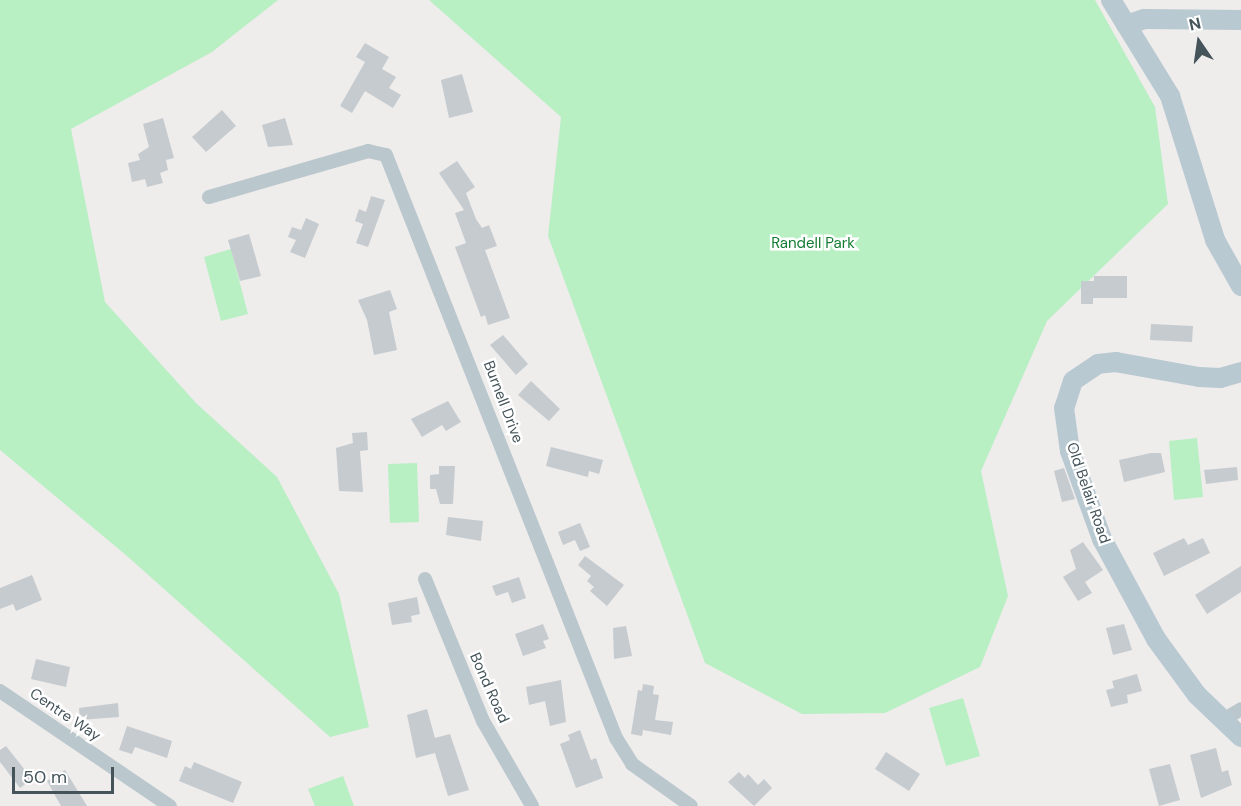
<!DOCTYPE html>
<style>
body{margin:0}
#map{position:relative;width:1241px;height:806px;overflow:hidden;background:#efecec;font-family:"DM Sans",sans-serif}
div>[style]{position:absolute}
[style*='--x']{left:calc(var(--x)*1px);top:calc(var(--y)*1px);width:calc(var(--w)*1px);rotate:calc(var(--a)*1deg)}
.green>*{inset:0;background:#b8efc3}
.building>*{inset:0;background:#c5cbcf}
.street>*{height:14px;margin:-7px;padding:0 7px;transform-origin:7px;border-radius:7px;background:#bac7cc}
.secondary>*{height:20px;margin:-10px;padding:0 10px;transform-origin:10px;border-radius:10px;background:#b9c9d1}
span{translate:-50% -50%;white-space:nowrap;text-align:center;line-height:1.15;-webkit-text-stroke:5px #fff;paint-order:stroke}
.park-label{font-size:15px;color:#147c34}
.street-label{font-size:15px;color:#44545a}
.north{position:absolute;left:1169px;top:12px;width:60px;height:60px;-webkit-text-stroke:4px #fff;paint-order:stroke;rotate:347deg;font-size:16px;font-weight:700;line-height:24px;text-align:center;color:#44545a}
.north::after{content:'';display:block;margin:auto;width:21px;height:27px;background:#44545a;clip-path:polygon(50% 0,100% 100%,50% 72%,0 100%)}
.scale{position:absolute;left:12px;top:767px;width:102px;height:27px;box-sizing:border-box;border:3px solid #44545a;border-top:0;padding-left:8px;font-size:18px;line-height:21px;white-space:nowrap;color:#44545a;-webkit-text-stroke:4px #fff;paint-order:stroke}
</style>
<div id="map">
<div class="green">
<i style="clip-path:polygon(0 0,278px 0,212px 52px,71px 129px,105px 302px,196px 403px,277px 477px,339px 594px,369px 727px,330px 737px,127px 556px,0 450px)"></i>
<i style="clip-path:polygon(429px 0,1095px 0,1155px 107px,1168px 204px,1047px 321px,981px 471px,1008px 596px,980px 667px,885px 713px,802px 714px,705px 663px,548px 236px,561px 117px)"></i>
<i style="clip-path:polygon(231px 249px,248px 314px,221px 321px,204px 257px)"></i>
<i style="clip-path:polygon(1197px 438px,1203px 497px,1174px 500px,1169px 441px)"></i>
<i style="clip-path:polygon(417px 463px,419px 522px,390px 523px,388px 464px)"></i>
<i style="clip-path:polygon(963px 698px,980px 756px,946px 766px,929px 708px)"></i>
<i style="clip-path:polygon(343px 776px,354px 806px,315px 806px,308px 789px)"></i>
</div>
<div class="building">
<i style="clip-path:polygon(365px 43px,389px 57px,382px 69px,396px 77px,389px 88px,401px 95px,393px 108px,365px 91px,352px 113px,340px 106px,365px 62px,356px 57px)"></i>
<i style="clip-path:polygon(462px 74px,473px 112px,449px 118px,441px 80px)"></i>
<i style="clip-path:polygon(222px 110px,236px 126px,206px 152px,192px 137px)"></i>
<i style="clip-path:polygon(163px 118px,174px 158px,166px 160px,168px 170px,160px 173px,163px 183px,147px 187px,145px 179px,132px 182px,128px 163px,140px 160px,138px 154px,149px 147px,143px 124px)"></i>
<i style="clip-path:polygon(285px 118px,293px 145px,268px 147px,262px 125px)"></i>
<i style="clip-path:polygon(457px 161px,475px 187px,466px 193px,476px 219px,482px 228px,489px 225px,497px 246px,485px 250px,510px 318px,488px 325px,485px 315px,481px 317px,455px 247px,466px 243px,455px 213px,464px 210px,439px 173px)"></i>
<i style="clip-path:polygon(371px 196px,385px 200px,368px 247px,356px 243px,363px 224px,355px 221px,359px 209px,366px 212px)"></i>
<i style="clip-path:polygon(306px 218px,319px 224px,305px 258px,290px 252px,296px 240px,288px 237px,292px 227px,301px 230px)"></i>
<i style="clip-path:polygon(249px 234px,261px 276px,240px 281px,228px 240px)"></i>
<i style="clip-path:polygon(1094px 276px,1127px 276px,1127px 298px,1093px 298px,1093px 304px,1081px 304px,1081px 281px,1094px 281px)"></i>
<i style="clip-path:polygon(390px 290px,397px 309px,389px 312px,397px 350px,374px 355px,367px 320px,358px 300px)"></i>
<i style="clip-path:polygon(1151px 324px,1193px 326px,1192px 342px,1150px 340px)"></i>
<i style="clip-path:polygon(503px 335px,528px 364px,516px 375px,490px 345px)"></i>
<i style="clip-path:polygon(531px 381px,560px 409px,549px 421px,518px 395px)"></i>
<i style="clip-path:polygon(448px 401px,461px 422px,446px 431px,442px 425px,422px 437px,411px 419px)"></i>
<i style="clip-path:polygon(367px 432px,368px 450px,360px 451px,363px 492px,339px 491px,336px 448px,353px 443px,352px 433px)"></i>
<i style="clip-path:polygon(551px 447px,603px 460px,599px 474px,589px 471px,588px 477px,546px 466px)"></i>
<i style="clip-path:polygon(1151px 453px,1161px 453px,1165px 472px,1124px 482px,1119px 460px)"></i>
<i style="clip-path:polygon(439px 466px,455px 466px,453px 504px,440px 504px,436px 489px,430px 489px,430px 475px,439px 474px)"></i>
<i style="clip-path:polygon(1237px 467px,1238px 480px,1206px 484px,1204px 470px)"></i>
<i style="clip-path:polygon(1064px 468px,1075px 499px,1062px 502px,1054px 471px)"></i>
<i style="clip-path:polygon(448px 517px,483px 521px,481px 541px,446px 535px)"></i>
<i style="clip-path:polygon(580px 523px,590px 547px,580px 551px,575px 540px,563px 545px,558px 532px)"></i>
<i style="clip-path:polygon(1184px 538px,1188px 545px,1203px 538px,1210px 553px,1164px 576px,1153px 553px)"></i>
<i style="clip-path:polygon(1083px 542px,1103px 570px,1085px 582px,1092px 593px,1078px 601px,1063px 577px,1076px 569px,1070px 550px)"></i>
<i style="clip-path:polygon(585px 556px,624px 585px,607px 606px,590px 591px,594px 587px,587px 581px,591px 576px,578px 565px)"></i>
<i style="clip-path:polygon(1241px 566px,1241px 592px,1207px 614px,1195px 595px)"></i>
<i style="clip-path:polygon(32px 575px,42px 600px,16px 611px,13px 604px,0 609px,0 588px)"></i>
<i style="clip-path:polygon(519px 577px,526px 598px,512px 603px,508px 592px,496px 596px,492px 586px)"></i>
<i style="clip-path:polygon(417px 597px,420px 614px,411px 616px,412px 622px,392px 625px,388px 603px)"></i>
<i style="clip-path:polygon(543px 624px,549px 639px,543px 641px,546px 648px,523px 656px,515px 634px)"></i>
<i style="clip-path:polygon(1124px 624px,1132px 650px,1113px 655px,1106px 628px)"></i>
<i style="clip-path:polygon(626px 626px,632px 656px,614px 659px,613px 628px)"></i>
<i style="clip-path:polygon(36px 659px,70px 667px,66px 687px,31px 679px)"></i>
<i style="clip-path:polygon(1137px 674px,1142px 691px,1127px 695px,1128px 703px,1111px 707px,1106px 690px,1114px 688px,1112px 681px)"></i>
<i style="clip-path:polygon(561px 680px,566px 722px,550px 726px,545px 701px,529px 705px,526px 687px)"></i>
<i style="clip-path:polygon(643px 684px,654px 686px,653px 694px,659px 695px,655px 720px,673px 722px,671px 735px,643px 730px,642px 736px,631px 734px,638px 690px,642px 691px)"></i>
<i style="clip-path:polygon(118px 703px,119px 717px,80px 720px,79px 708px)"></i>
<i style="clip-path:polygon(427px 709px,435px 738px,450px 734px,469px 790px,448px 796px,435px 753px,416px 758px,407px 715px)"></i>
<i style="clip-path:polygon(127px 726px,172px 741px,167px 758px,135px 747px,132px 754px,119px 750px)"></i>
<i style="clip-path:polygon(580px 730px,591px 760px,596px 758px,603px 778px,576px 788px,560px 744px,570px 740px,568px 735px)"></i>
<i style="clip-path:polygon(6px 746px,32px 779px,20px 788px,0 762px,0 750px)"></i>
<i style="clip-path:polygon(1216px 748px,1222px 772px,1228px 770px,1232px 785px,1201px 798px,1190px 755px)"></i>
<i style="clip-path:polygon(886px 752px,920px 774px,909px 791px,875px 769px)"></i>
<i style="clip-path:polygon(194px 762px,242px 782px,233px 803px,179px 781px,185px 766px,191px 769px)"></i>
<i style="clip-path:polygon(1170px 764px,1180px 800px,1159px 806px,1149px 769px)"></i>
<i style="clip-path:polygon(65px 770px,87px 806px,61px 806px,47px 781px)"></i>
<i style="clip-path:polygon(739px 772px,745px 778px,748px 774px,758px 785px,764px 779px,772px 788px,754px 806px,728px 782px)"></i>
</div>
<div class="street">
<i style="--x:209;--y:197;--w:166;--a:-16.1"></i>
<i style="--x:368;--y:151;--w:18;--a:13"></i>
<i style="--x:386;--y:155;--w:627;--a:68.47"></i>
<i style="--x:616;--y:738;--w:31;--a:58"></i>
<i style="--x:632;--y:764;--w:72;--a:35.4"></i>
<i style="--x:425;--y:579;--w:153;--a:67.8"></i>
<i style="--x:483;--y:721;--w:98;--a:60"></i>
<i style="--x:0;--y:691;--w:205;--a:34.1"></i>
<i style="--x:1223;--y:720;--w:21;--a:-31"></i>
</div>
<div class="secondary">
<i style="--x:1111;--y:0;--w:113;--a:58.4"></i>
<i style="--x:1170;--y:96;--w:151;--a:72.6"></i>
<i style="--x:1215;--y:240;--w:53;--a:60.5"></i>
<i style="--x:1126;--y:25;--w:19;--a:-18"></i>
<i style="--x:1144;--y:19;--w:97;--a:0.6"></i>
<i style="--x:1241;--y:372;--w:22;--a:164"></i>
<i style="--x:1220;--y:378;--w:21;--a:-177"></i>
<i style="--x:1199;--y:377;--w:84;--a:-169.8"></i>
<i style="--x:1116;--y:362;--w:18;--a:174"></i>
<i style="--x:1098;--y:364;--w:30;--a:146"></i>
<i style="--x:1073;--y:381;--w:28;--a:108"></i>
<i style="--x:1064;--y:408;--w:43;--a:82.1"></i>
<i style="--x:1070;--y:451;--w:94;--a:70"></i>
<i style="--x:1102;--y:539;--w:114;--a:61.6"></i>
<i style="--x:1156;--y:639;--w:69;--a:53.8"></i>
<i style="--x:1197;--y:695;--w:61;--a:43.7"></i>
</div>
<div class="park-label">
<span style="left:813px;top:244px">Randell Park</span>
</div>
<div class="street-label">
<span style="left:503px;top:402px;rotate:69deg">Burnell Drive</span>
<span style="left:1088px;top:493px;rotate:71deg">Old Belair Road</span>
<span style="left:489px;top:688px;rotate:66deg">Bond Road</span>
<span style="left:65px;top:715px;rotate:34deg">Centre Way</span>
</div>
<div class="north">N</div>
<div class="scale">50 m</div>
</div>
